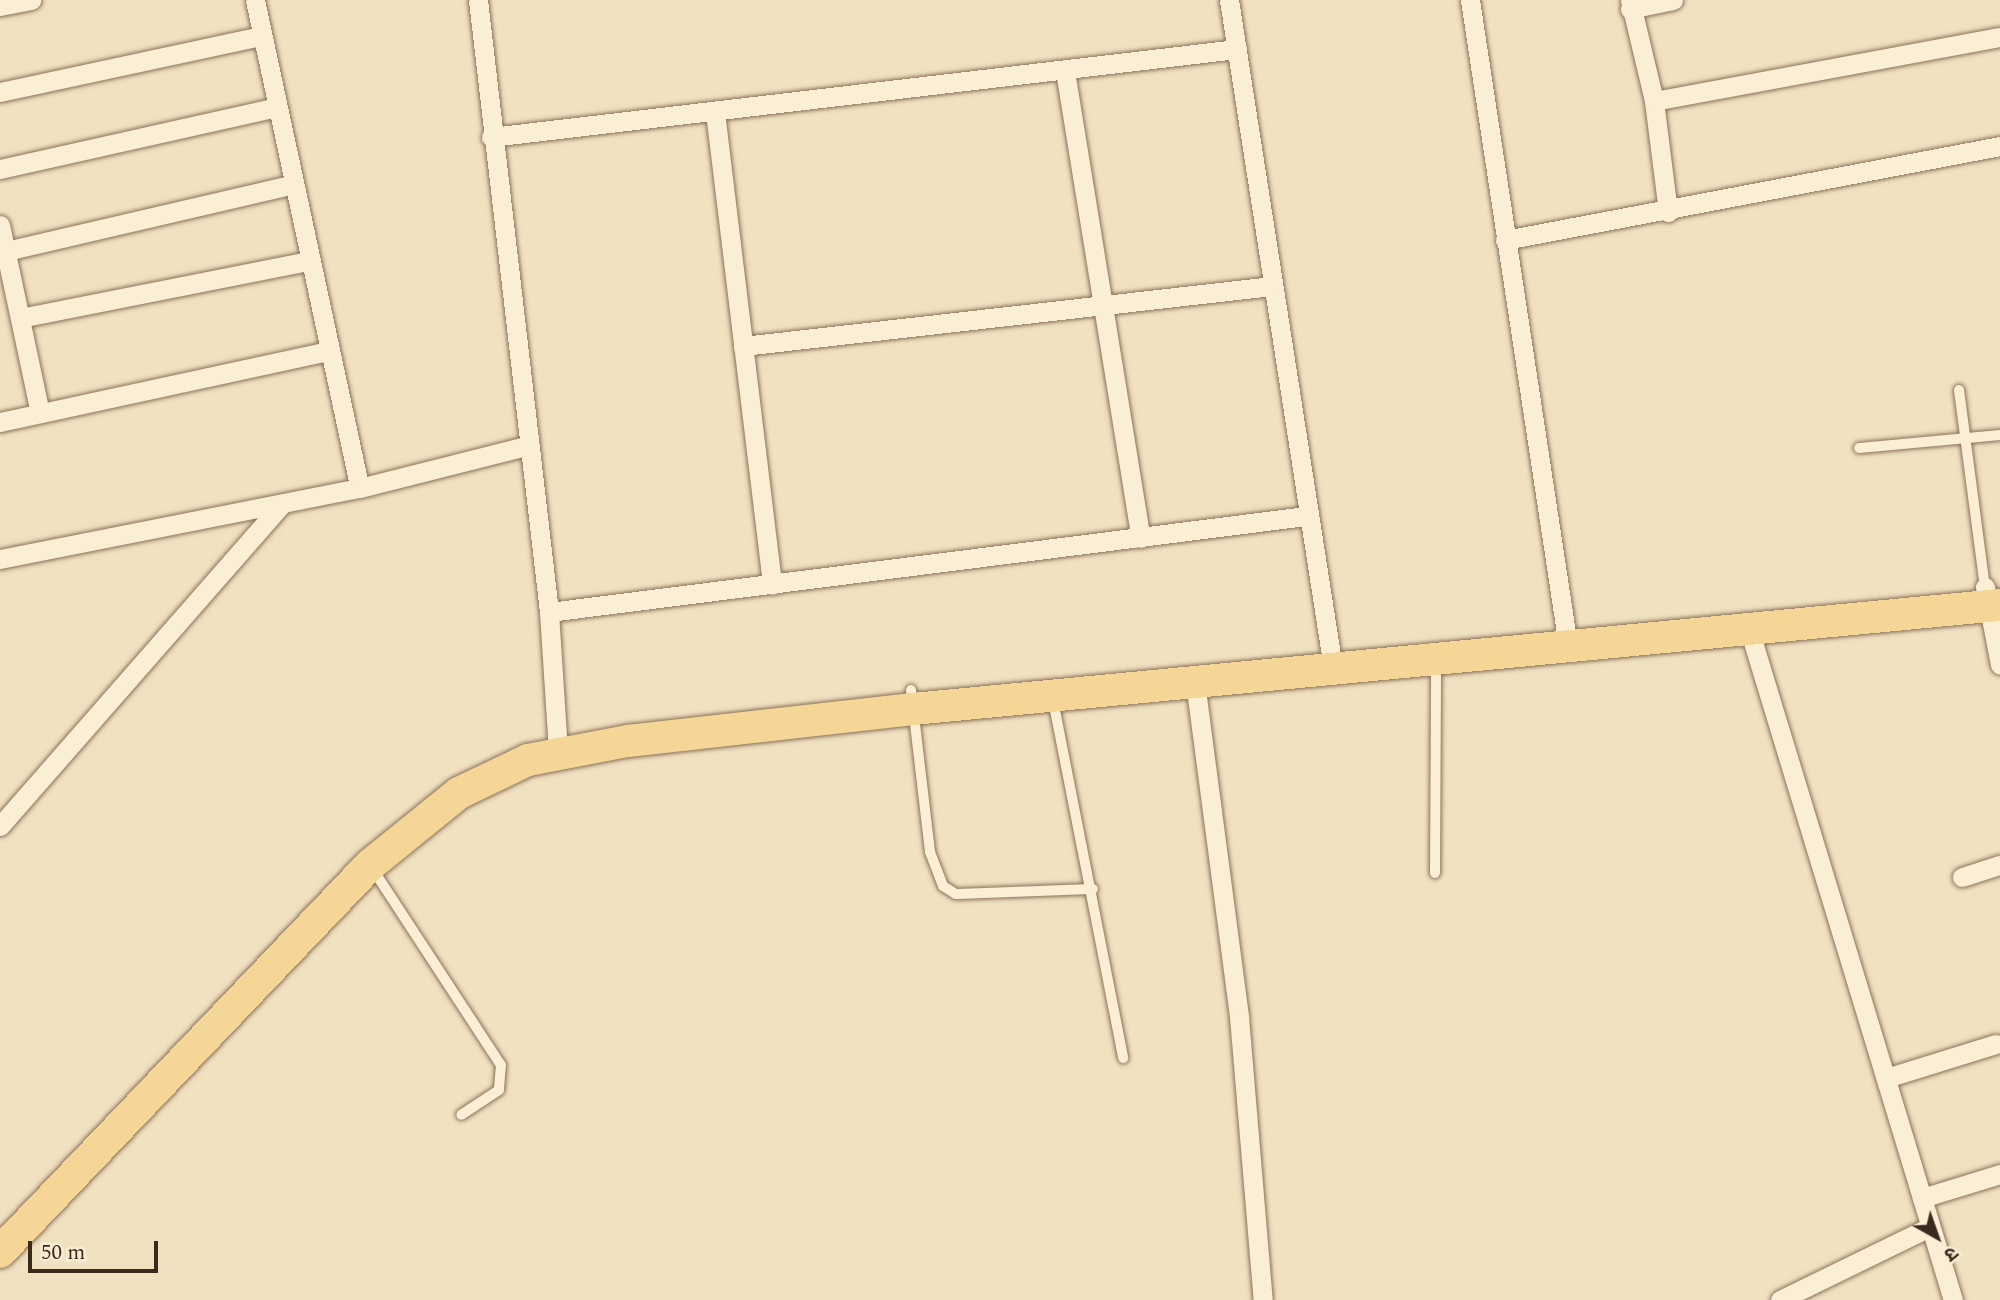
<!DOCTYPE html>
<meta charset="utf-8">
<style>
body{margin:0}
#map{position:relative;width:2000px;height:1300px;overflow:hidden;background:#f0e1c1;font-family:Spectral,"Noto Sans Devanagari",serif}
div>[style]{position:absolute}
[style*='--x']{left:calc(var(--x)*1px);top:calc(var(--y)*1px);width:calc(var(--w)*1px);rotate:calc(var(--a)*1deg)}
.roads{filter:drop-shadow(0 0 2px #8b7258) drop-shadow(0 0 2px #8b7258)}
.service>*{height:10px;margin:-5px;padding:0 5px;transform-origin:5px;border-radius:5px;background:#faeed5}
.minor>*{height:19px;margin:-9.5px;padding:0 9.5px;transform-origin:9.5px;border-radius:9.5px;background:#faeed5}
.primary>*{height:32px;margin:-16px;padding:0 16px;transform-origin:16px;border-radius:16px;background:#f5d697}
span{translate:-50% -50%;white-space:nowrap;text-align:center;line-height:1.15;-webkit-text-stroke:7px #f7ebd1;paint-order:stroke}
.north{position:absolute;left:1902px;top:1202px;width:70px;height:70px;-webkit-text-stroke:5px #f7ebd1;paint-order:stroke;rotate:140deg;font-size:19px;font-weight:700;line-height:28px;text-align:center;color:#3a2a1d}
.north::after{content:'';display:block;margin:auto;width:24px;height:32px;background:#3a2a1d;clip-path:polygon(50% 0,100% 100%,50% 72%,0 100%)}
.scale{position:absolute;left:28px;top:1241px;width:130px;height:32px;box-sizing:border-box;border:4px solid #3a2a1d;border-top:0;padding-left:9px;font-size:21px;line-height:24px;white-space:nowrap;color:#3a2a1d;-webkit-text-stroke:5px #f7ebd1;paint-order:stroke}
</style>
<div id="map">
<div class="roads">
<div class="service">
<i style="--x:1959;--y:390;--w:199;--a:82.5"></i>
<i style="--x:1859;--y:448;--w:142;--a:-5.3"></i>
<i style="--x:911;--y:690;--w:163;--a:83.3"></i>
<i style="--x:930;--y:852;--w:36;--a:69"></i>
<i style="--x:943;--y:886;--w:15;--a:32"></i>
<i style="--x:956;--y:894;--w:137;--a:-2.1"></i>
<i style="--x:1053;--y:700;--w:365;--a:78.9"></i>
<i style="--x:372;--y:868;--w:235;--a:56.8"></i>
<i style="--x:501;--y:1065;--w:25;--a:95"></i>
<i style="--x:499;--y:1090;--w:45;--a:146.7"></i>
<i style="--x:1435;--y:873;--w:210;--a:-89.7"></i>
</div>
<div class="minor">
<i style="--x:255;--y:0;--w:499;--a:77.9"></i>
<i style="--x:478;--y:0;--w:616;--a:83.38"></i>
<i style="--x:549;--y:612;--w:140;--a:86.3"></i>
<i style="--x:1229;--y:0;--w:676;--a:81.15"></i>
<i style="--x:1470;--y:0;--w:653;--a:81.37"></i>
<i style="--x:1630;--y:0;--w:104;--a:76.6"></i>
<i style="--x:1654;--y:101;--w:112;--a:82.8"></i>
<i style="--x:0;--y:6;--w:32;--a:-11"></i>
<i style="--x:1630;--y:9;--w:44;--a:-11.8"></i>
<i style="--x:1065;--y:71;--w:473;--a:80.8"></i>
<i style="--x:0;--y:92;--w:268;--a:-12.1"></i>
<i style="--x:1654;--y:101;--w:352;--a:-10.5"></i>
<i style="--x:715;--y:112;--w:476;--a:83.1"></i>
<i style="--x:491;--y:137;--w:751;--a:-6.73"></i>
<i style="--x:0;--y:169;--w:284;--a:-12.6"></i>
<i style="--x:0;--y:225;--w:192;--a:78"></i>
<i style="--x:1505;--y:240;--w:504;--a:-10.75"></i>
<i style="--x:6;--y:251;--w:295;--a:-13.1"></i>
<i style="--x:20;--y:318;--w:295;--a:-11.2"></i>
<i style="--x:743;--y:346;--w:532;--a:-6.47"></i>
<i style="--x:0;--y:422;--w:337;--a:-12.2"></i>
<i style="--x:0;--y:559;--w:367;--a:-11.2"></i>
<i style="--x:360;--y:488;--w:175;--a:-14.2"></i>
<i style="--x:1985;--y:587;--w:79;--a:79.1"></i>
<i style="--x:549;--y:612;--w:763;--a:-7.23"></i>
<i style="--x:1749;--y:629;--w:701;--a:73.09"></i>
<i style="--x:1195;--y:682;--w:338;--a:82.5"></i>
<i style="--x:1239;--y:1017;--w:284;--a:85.2"></i>
<i style="--x:0;--y:826;--w:429;--a:-48.8"></i>
<i style="--x:1962;--y:877;--w:40;--a:-18"></i>
<i style="--x:1886;--y:1078;--w:115;--a:-17.2"></i>
<i style="--x:1922;--y:1198;--w:82;--a:-17.1"></i>
<i style="--x:1780;--y:1300;--w:167;--a:-26"></i>
</div>
<div class="primary">
<i style="--x:0;--y:1252;--w:535;--a:-46.29"></i>
<i style="--x:370;--y:865;--w:114;--a:-39"></i>
<i style="--x:459;--y:793;--w:76;--a:-25.6"></i>
<i style="--x:528;--y:760;--w:102;--a:-10.8"></i>
<i style="--x:628;--y:741;--w:287;--a:-6.4"></i>
<i style="--x:913;--y:709;--w:1092;--a:-5.47"></i>
</div>
</div>
<div class="north">उ</div>
<div class="scale">50 m</div>
</div>
